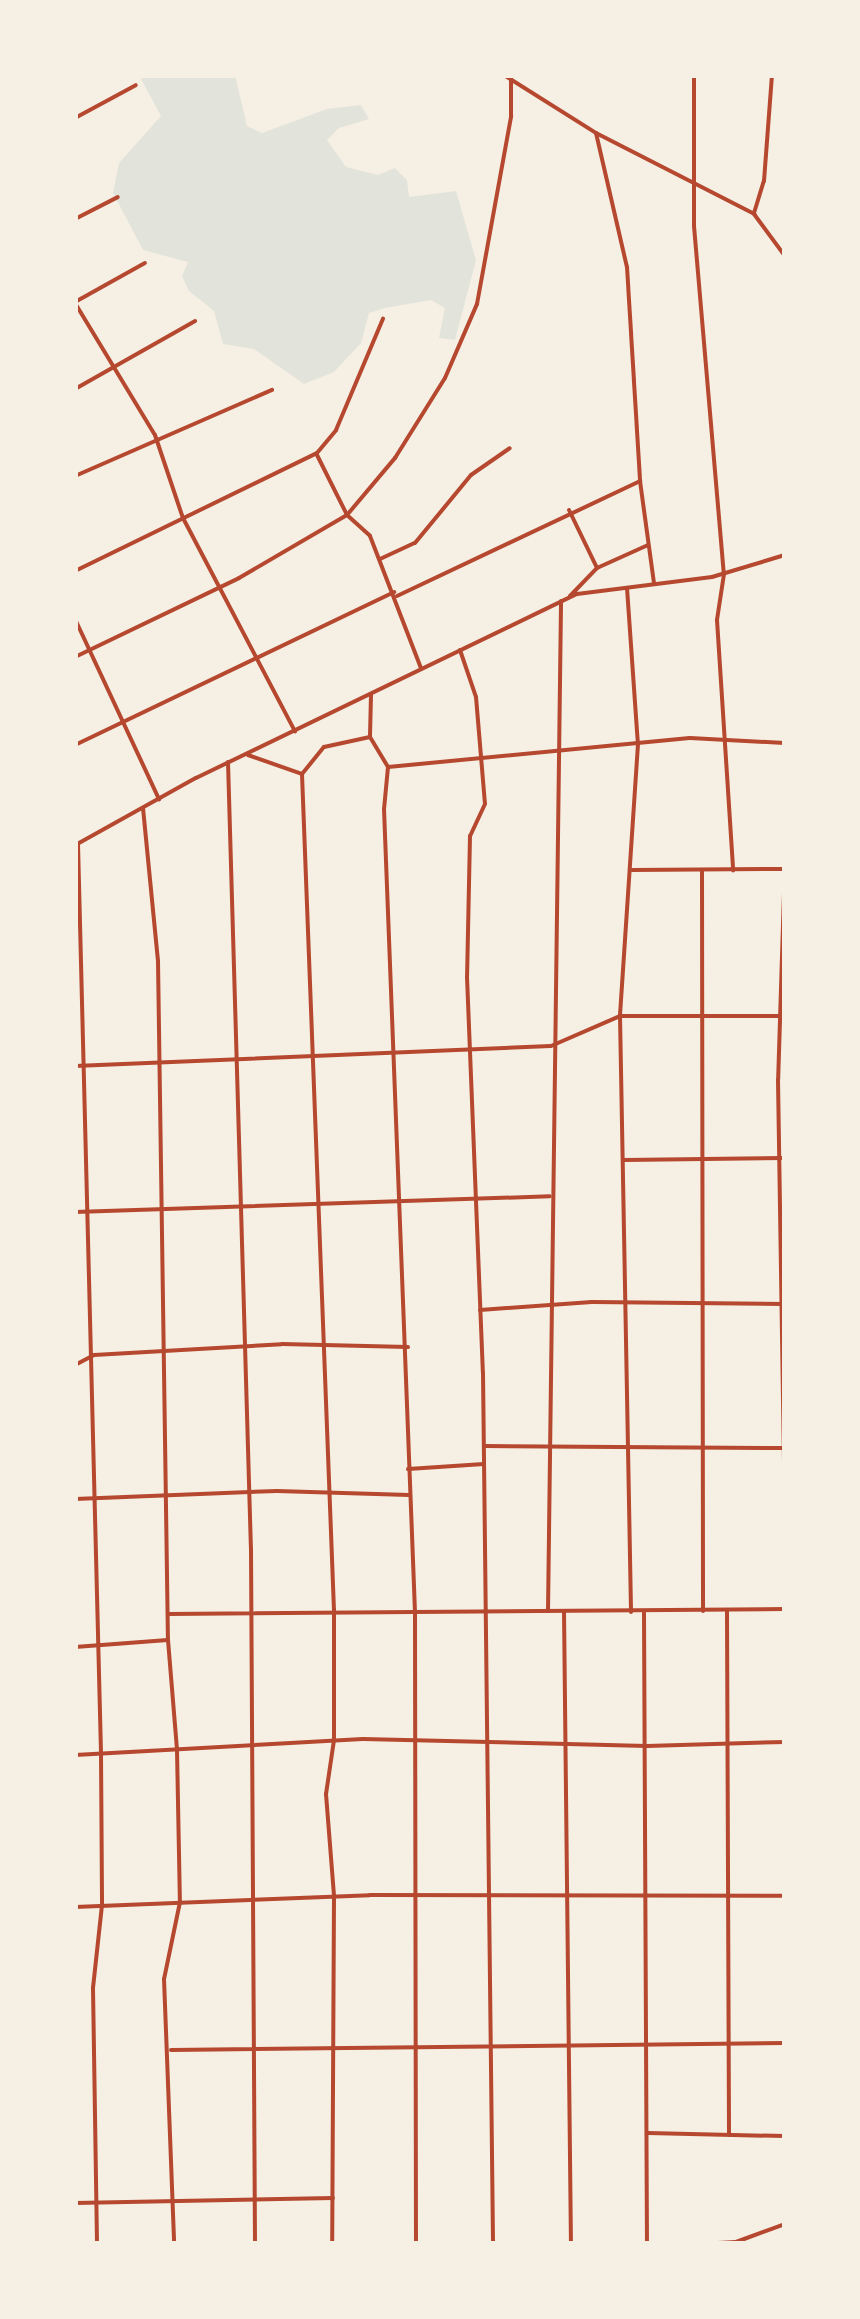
<!DOCTYPE html>
<style>
body{margin:0}
#map{position:relative;width:860px;height:2319px;overflow:hidden;background:#f6efe4;font-family:"Archivo Narrow",sans-serif}
div>[style]{position:absolute}
[style*='--x']{left:calc(var(--x)*1px);top:calc(var(--y)*1px);width:calc(var(--w)*1px);rotate:calc(var(--a)*1deg)}
.green>*{inset:0;background:#e2e4dc}
.minor>*{height:4px;margin:-2px;padding:0 2px;transform-origin:2px;border-radius:2px;background:#b5482f}
span{translate:-50% -50%;white-space:nowrap;text-align:center;line-height:1.15;-webkit-text-stroke:10px #f6efe4;paint-order:stroke}
.frame{position:absolute;inset:0;border:78px solid #f6efe4;pointer-events:none}
</style>
<div id="map">
<div class="green">
<i style="clip-path:polygon(139px 75px,235px 75px,247px 126px,262px 133px,327px 109px,361px 105px,369px 119px,339px 128px,327px 140px,346px 167px,378px 175px,395px 168px,407px 180px,409px 197px,456px 191px,476px 260px,455px 340px,439px 338px,445px 308px,431px 300px,385px 308px,369px 313px,361px 343px,334px 372px,304px 384px,254px 349px,223px 344px,214px 311px,189px 291px,182px 276px,188px 262px,143px 250px,113px 193px,119px 163px,161px 116px)"></i>
</div>
<div class="minor">
<i style="--x:504;--y:75;--w:109;--a:32.2"></i>
<i style="--x:596;--y:133;--w:178;--a:27.1"></i>
<i style="--x:754;--y:214;--w:52;--a:53.6"></i>
<i style="--x:694;--y:75;--w:151;--a:90"></i>
<i style="--x:694;--y:226;--w:349;--a:85.1"></i>
<i style="--x:724;--y:574;--w:47;--a:98.7"></i>
<i style="--x:717;--y:620;--w:251;--a:86.3"></i>
<i style="--x:75;--y:118;--w:69;--a:-28.4"></i>
<i style="--x:596;--y:133;--w:138;--a:77"></i>
<i style="--x:627;--y:267;--w:214;--a:86.5"></i>
<i style="--x:640;--y:481;--w:103;--a:82.2"></i>
<i style="--x:754;--y:213;--w:34;--a:-73"></i>
<i style="--x:764;--y:181;--w:106;--a:-85.7"></i>
<i style="--x:75;--y:219;--w:48;--a:-27.1"></i>
<i style="--x:75;--y:302;--w:80;--a:-29.1"></i>
<i style="--x:75;--y:303;--w:154;--a:58.8"></i>
<i style="--x:155;--y:435;--w:88;--a:71.4"></i>
<i style="--x:183;--y:518;--w:241;--a:62.3"></i>
<i style="--x:75;--y:389;--w:138;--a:-29.5"></i>
<i style="--x:317;--y:455;--w:67;--a:63.4"></i>
<i style="--x:347;--y:515;--w:31;--a:42"></i>
<i style="--x:370;--y:536;--w:142;--a:68.9"></i>
<i style="--x:75;--y:476;--w:215;--a:-23.6"></i>
<i style="--x:569;--y:510;--w:64;--a:64.2"></i>
<i style="--x:380;--y:559;--w:38;--a:-25"></i>
<i style="--x:415;--y:543;--w:88;--a:-50.5"></i>
<i style="--x:471;--y:475;--w:47;--a:-34.7"></i>
<i style="--x:75;--y:571;--w:269;--a:-26"></i>
<i style="--x:317;--y:453;--w:30;--a:-50"></i>
<i style="--x:336;--y:430;--w:121;--a:-67.1"></i>
<i style="--x:627;--y:588;--w:156;--a:86"></i>
<i style="--x:638;--y:744;--w:273;--a:93.8"></i>
<i style="--x:620;--y:1016;--w:596;--a:88.94"></i>
<i style="--x:397;--y:596;--w:269;--a:-25.3"></i>
<i style="--x:570;--y:596;--w:39;--a:-46"></i>
<i style="--x:597;--y:568;--w:56;--a:-24.3"></i>
<i style="--x:75;--y:619;--w:199;--a:65"></i>
<i style="--x:460;--y:650;--w:50;--a:71.2"></i>
<i style="--x:476;--y:697;--w:107;--a:85.2"></i>
<i style="--x:485;--y:804;--w:35;--a:115"></i>
<i style="--x:470;--y:836;--w:141;--a:91.2"></i>
<i style="--x:467;--y:977;--w:396;--a:87.7"></i>
<i style="--x:483;--y:1373;--w:871;--a:89.34"></i>
<i style="--x:75;--y:657;--w:182;--a:-25.7"></i>
<i style="--x:239;--y:578;--w:125;--a:-30.3"></i>
<i style="--x:347;--y:515;--w:75;--a:-49.9"></i>
<i style="--x:395;--y:458;--w:94;--a:-58"></i>
<i style="--x:445;--y:378;--w:81;--a:-66.6"></i>
<i style="--x:477;--y:304;--w:191;--a:-79.7"></i>
<i style="--x:511;--y:116;--w:41;--a:-90"></i>
<i style="--x:371;--y:695;--w:42;--a:91.4"></i>
<i style="--x:370;--y:737;--w:35;--a:59"></i>
<i style="--x:388;--y:767;--w:303;--a:-5.5"></i>
<i style="--x:690;--y:738;--w:95;--a:3"></i>
<i style="--x:75;--y:745;--w:354;--a:-25.6"></i>
<i style="--x:248;--y:755;--w:57;--a:19.4"></i>
<i style="--x:302;--y:774;--w:35;--a:-51"></i>
<i style="--x:324;--y:747;--w:47;--a:-12.3"></i>
<i style="--x:228;--y:762;--w:787;--a:88.33"></i>
<i style="--x:251;--y:1549;--w:695;--a:89.67"></i>
<i style="--x:388;--y:767;--w:42;--a:95.4"></i>
<i style="--x:384;--y:809;--w:806;--a:87.79"></i>
<i style="--x:415;--y:1614;--w:630;--a:89.91"></i>
<i style="--x:302;--y:774;--w:837;--a:87.81"></i>
<i style="--x:334;--y:1610;--w:130;--a:90"></i>
<i style="--x:334;--y:1740;--w:55;--a:98.4"></i>
<i style="--x:326;--y:1794;--w:102;--a:85.5"></i>
<i style="--x:334;--y:1896;--w:348;--a:90.3"></i>
<i style="--x:143;--y:808;--w:154;--a:84.4"></i>
<i style="--x:158;--y:961;--w:679;--a:89.16"></i>
<i style="--x:168;--y:1640;--w:110;--a:85.3"></i>
<i style="--x:177;--y:1750;--w:152;--a:88.9"></i>
<i style="--x:180;--y:1902;--w:79;--a:101.7"></i>
<i style="--x:164;--y:1979;--w:265;--a:87.8"></i>
<i style="--x:79;--y:843;--w:134;--a:-29.1"></i>
<i style="--x:196;--y:778;--w:423;--a:-25.8"></i>
<i style="--x:577;--y:594;--w:136;--a:-7.2"></i>
<i style="--x:712;--y:577;--w:76;--a:-16.8"></i>
<i style="--x:78;--y:844;--w:910;--a:88.55"></i>
<i style="--x:101;--y:1754;--w:151;--a:89.6"></i>
<i style="--x:102;--y:1905;--w:83;--a:96.2"></i>
<i style="--x:93;--y:1988;--w:256;--a:89.1"></i>
<i style="--x:785;--y:861;--w:219;--a:91.8"></i>
<i style="--x:778;--y:1080;--w:454;--a:89.1"></i>
<i style="--x:632;--y:870;--w:151;--a:-0.4"></i>
<i style="--x:702;--y:870;--w:741;--a:89.92"></i>
<i style="--x:75;--y:1066;--w:476;--a:-2.4"></i>
<i style="--x:551;--y:1046;--w:75;--a:-23.5"></i>
<i style="--x:620;--y:1016;--w:165;--a:0"></i>
<i style="--x:624;--y:1160;--w:161;--a:-0.7"></i>
<i style="--x:75;--y:1212;--w:475;--a:-1.9"></i>
<i style="--x:480;--y:1310;--w:112;--a:-4.1"></i>
<i style="--x:592;--y:1302;--w:193;--a:0.6"></i>
<i style="--x:75;--y:1365;--w:21;--a:-28"></i>
<i style="--x:94;--y:1355;--w:188;--a:-3.3"></i>
<i style="--x:282;--y:1344;--w:126;--a:1.4"></i>
<i style="--x:485;--y:1446;--w:300;--a:0.4"></i>
<i style="--x:408;--y:1469;--w:76;--a:-3.8"></i>
<i style="--x:75;--y:1499;--w:202;--a:-2.3"></i>
<i style="--x:277;--y:1491;--w:132;--a:1.7"></i>
<i style="--x:548;--y:1611;--w:1010;--a:-89.26"></i>
<i style="--x:564;--y:1611;--w:633;--a:89.37"></i>
<i style="--x:727;--y:1611;--w:524;--a:89.78"></i>
<i style="--x:644;--y:1613;--w:631;--a:89.73"></i>
<i style="--x:168;--y:1614;--w:617;--a:-0.46"></i>
<i style="--x:75;--y:1647;--w:93;--a:-4.3"></i>
<i style="--x:75;--y:1755;--w:288;--a:-3.2"></i>
<i style="--x:363;--y:1739;--w:284;--a:1.4"></i>
<i style="--x:647;--y:1746;--w:138;--a:-1.7"></i>
<i style="--x:75;--y:1907;--w:295;--a:-2.3"></i>
<i style="--x:370;--y:1895;--w:415;--a:0.1"></i>
<i style="--x:171;--y:2050;--w:614;--a:-0.65"></i>
<i style="--x:648;--y:2133;--w:137;--a:1.3"></i>
<i style="--x:75;--y:2203;--w:258;--a:-1.1"></i>
<i style="--x:700;--y:2244;--w:36;--a:-3"></i>
<i style="--x:736;--y:2242;--w:52;--a:-20.2"></i>
</div>
<div class="frame"></div>
</div>
